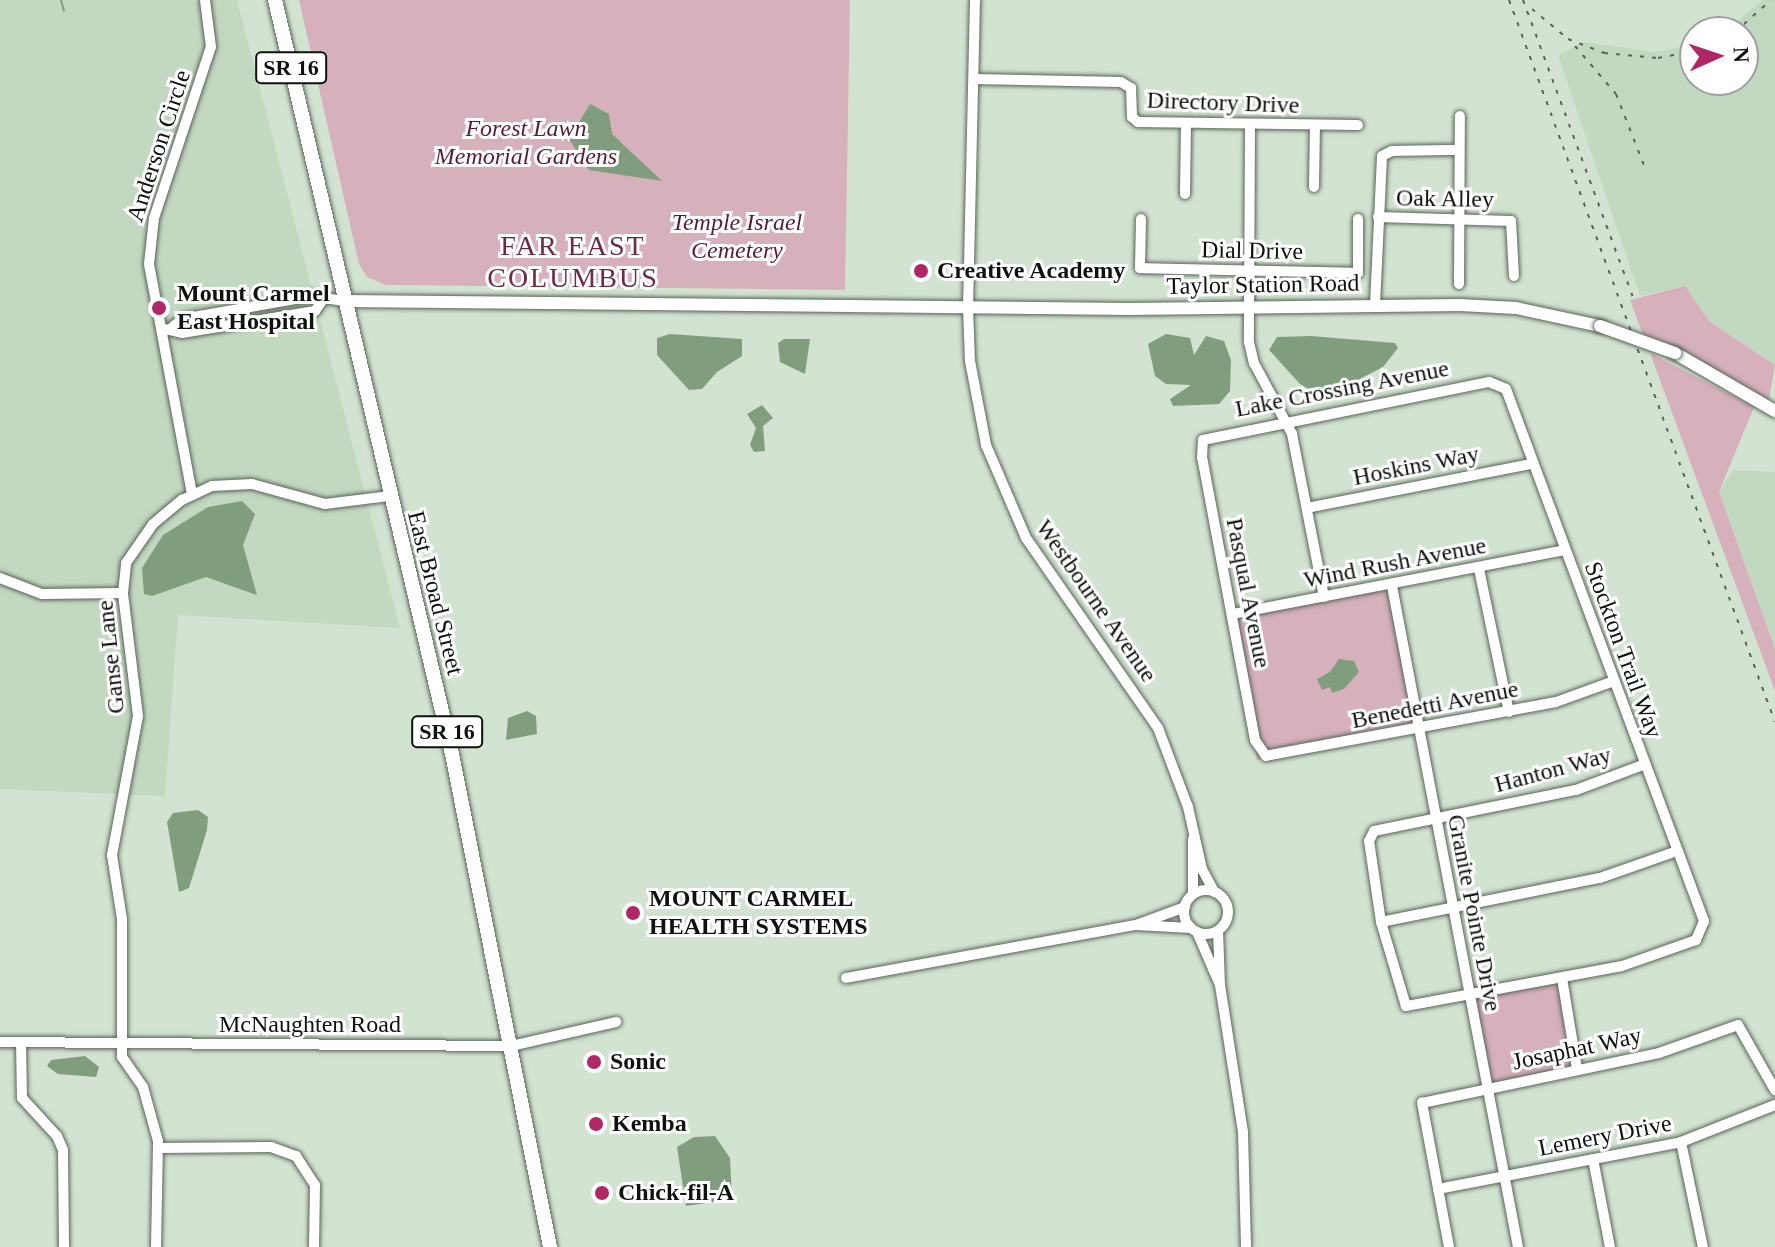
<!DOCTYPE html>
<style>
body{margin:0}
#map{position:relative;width:1775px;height:1247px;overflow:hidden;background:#d3e3d2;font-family:"Times New Roman",serif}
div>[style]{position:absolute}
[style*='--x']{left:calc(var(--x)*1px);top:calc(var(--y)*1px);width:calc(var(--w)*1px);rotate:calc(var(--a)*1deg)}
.built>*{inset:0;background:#c3d8c1}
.green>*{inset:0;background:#d6b0bb}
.water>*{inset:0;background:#809e7e}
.stream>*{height:2px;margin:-1px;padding:0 1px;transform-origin:1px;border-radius:1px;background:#809e7e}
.roads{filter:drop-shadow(0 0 2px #586557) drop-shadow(0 0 2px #586557)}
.minor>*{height:10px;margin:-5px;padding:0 5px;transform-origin:5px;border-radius:5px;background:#fff}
.minor>.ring{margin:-5px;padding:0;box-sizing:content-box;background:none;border:10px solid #fff;border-radius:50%}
.major>*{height:12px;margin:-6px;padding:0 6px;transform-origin:6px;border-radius:6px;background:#fff}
.highway>*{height:14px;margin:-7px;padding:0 7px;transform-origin:7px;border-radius:7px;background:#fff}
.rail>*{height:2px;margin-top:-1px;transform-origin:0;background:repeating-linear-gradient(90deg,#596359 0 4px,transparent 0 12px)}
.bridges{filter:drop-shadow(0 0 2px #586557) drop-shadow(0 0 2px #586557)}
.major-bridge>*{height:12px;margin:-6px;padding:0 6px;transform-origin:6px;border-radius:6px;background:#fff}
.dots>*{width:22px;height:22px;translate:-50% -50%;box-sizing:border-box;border:4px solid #fff;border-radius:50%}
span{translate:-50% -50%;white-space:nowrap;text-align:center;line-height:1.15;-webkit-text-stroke:6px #fff;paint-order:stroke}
.shield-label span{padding:2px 6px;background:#fff;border:2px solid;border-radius:6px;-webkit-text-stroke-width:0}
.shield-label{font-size:22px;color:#0c120c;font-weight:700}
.street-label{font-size:24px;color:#0c120c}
.park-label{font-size:24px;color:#561d34;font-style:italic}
.poi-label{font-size:24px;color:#0c120c;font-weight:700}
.left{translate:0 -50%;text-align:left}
.quarter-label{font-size:28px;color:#6e2a45;letter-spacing:2px}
.north{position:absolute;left:1679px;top:16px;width:80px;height:80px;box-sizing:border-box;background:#fff;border:2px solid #9ea09e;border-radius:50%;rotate:87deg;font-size:22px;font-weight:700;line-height:32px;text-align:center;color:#0c120c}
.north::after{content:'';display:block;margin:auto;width:28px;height:36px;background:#b12766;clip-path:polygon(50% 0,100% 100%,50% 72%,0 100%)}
</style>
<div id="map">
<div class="built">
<i style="clip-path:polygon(0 0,237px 0,400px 628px,178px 615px,165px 796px,0 789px)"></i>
<i style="clip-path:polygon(1763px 0,1775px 0,1775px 365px,1709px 321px,1685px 286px,1640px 296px,1558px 55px,1584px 42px,1656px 52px,1695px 44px,1695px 80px,1743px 80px,1743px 32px,1723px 32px)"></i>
<i style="clip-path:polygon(1733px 470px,1775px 472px,1775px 649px,1719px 492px)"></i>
</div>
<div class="green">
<i style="clip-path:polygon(299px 0,850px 0,845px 290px,386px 285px,367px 277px,359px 264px)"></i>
<i style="clip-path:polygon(1685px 286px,1709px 321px,1775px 365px,1769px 399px,1643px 335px,1630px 300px)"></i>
<i style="clip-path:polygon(1650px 353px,1754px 407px,1719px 492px,1775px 649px,1775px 691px)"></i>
<i style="clip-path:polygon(1392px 586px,1418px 729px,1257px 760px,1233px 614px)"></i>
<i style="clip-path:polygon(1562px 978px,1577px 1069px,1488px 1088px,1469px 996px)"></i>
</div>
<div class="water">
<i style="clip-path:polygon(590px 104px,609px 114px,612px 134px,662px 181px,589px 170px,569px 139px)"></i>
<i style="clip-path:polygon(670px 334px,742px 339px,742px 356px,717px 372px,702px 389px,689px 390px,657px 355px,657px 338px)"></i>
<i style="clip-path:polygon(1166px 334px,1190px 338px,1194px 355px,1206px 336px,1224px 341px,1231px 360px,1230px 391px,1219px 404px,1173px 406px,1170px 399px,1191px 385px,1166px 384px,1155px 376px,1148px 344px)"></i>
<i style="clip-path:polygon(1311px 336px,1395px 343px,1398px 348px,1383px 367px,1323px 398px,1300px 384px,1269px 350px,1277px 337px)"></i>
<i style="clip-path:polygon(784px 339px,810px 339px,805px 374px,780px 362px,778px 343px)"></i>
<i style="clip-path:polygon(762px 405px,773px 418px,763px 426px,765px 451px,754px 452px,750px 445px,756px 428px,747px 414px)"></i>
<i style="clip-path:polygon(242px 501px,255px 514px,243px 545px,257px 595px,206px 577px,152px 596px,144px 594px,142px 568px,163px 535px,208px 507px)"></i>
<i style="clip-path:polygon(1339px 659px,1354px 661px,1359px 672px,1344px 689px,1332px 693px,1330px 687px,1322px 690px,1317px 679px,1330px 672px)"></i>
<i style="clip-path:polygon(527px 711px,536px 716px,537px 734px,506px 740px,508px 718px)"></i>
<i style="clip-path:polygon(198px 810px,208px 817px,207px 830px,189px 888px,179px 892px,167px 822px,173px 813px)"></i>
<i style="clip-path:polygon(85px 1056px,99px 1067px,96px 1077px,58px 1074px,47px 1066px,51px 1060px)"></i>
<i style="clip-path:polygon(715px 1136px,730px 1158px,732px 1199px,686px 1206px,677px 1147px,694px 1137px)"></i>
</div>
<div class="stream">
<i style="--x:61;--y:0;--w:11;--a:75"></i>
</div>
<div class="roads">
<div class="minor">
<i style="--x:975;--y:0;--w:307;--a:91.3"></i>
<i style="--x:968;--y:307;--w:54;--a:87.9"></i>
<i style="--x:970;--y:361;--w:86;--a:79.2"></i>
<i style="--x:986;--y:445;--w:101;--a:66.7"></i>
<i style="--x:1026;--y:538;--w:231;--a:55.2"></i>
<i style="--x:1158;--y:728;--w:85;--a:69.2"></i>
<i style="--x:1188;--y:807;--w:64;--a:77.3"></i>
<i style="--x:1202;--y:869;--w:26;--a:62"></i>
<i style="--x:974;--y:79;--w:147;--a:1.2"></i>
<i style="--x:1121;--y:82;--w:12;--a:31"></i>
<i style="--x:1131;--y:88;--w:29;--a:88"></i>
<i style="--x:1132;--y:117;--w:8;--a:40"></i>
<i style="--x:1138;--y:122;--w:220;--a:0.8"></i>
<i style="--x:1250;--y:125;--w:217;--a:90.3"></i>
<i style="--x:1249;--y:342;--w:22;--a:77"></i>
<i style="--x:1254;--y:363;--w:81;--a:61.8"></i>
<i style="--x:1292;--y:434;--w:166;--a:78.9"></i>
<i style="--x:1314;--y:187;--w:61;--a:-89.1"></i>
<i style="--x:1185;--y:194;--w:71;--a:-89.2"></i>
<i style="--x:1378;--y:217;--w:133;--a:1.7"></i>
<i style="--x:1511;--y:221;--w:55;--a:86.9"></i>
<i style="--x:1141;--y:219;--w:49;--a:91.2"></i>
<i style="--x:1140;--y:268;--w:218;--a:1.3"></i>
<i style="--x:1358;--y:273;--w:54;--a:-90"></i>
<i style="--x:1459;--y:284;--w:168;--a:-89.7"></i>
<i style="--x:1375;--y:305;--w:149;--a:-87.3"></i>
<i style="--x:1382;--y:156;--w:11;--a:-27"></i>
<i style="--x:1392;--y:151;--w:67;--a:-0.9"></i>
<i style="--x:165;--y:329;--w:17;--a:13"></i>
<i style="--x:182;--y:333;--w:135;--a:-9.4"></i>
<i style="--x:315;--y:311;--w:12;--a:-55"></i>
<i style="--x:169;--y:330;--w:17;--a:-40"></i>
<i style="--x:182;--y:319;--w:132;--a:-10"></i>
<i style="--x:312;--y:296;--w:32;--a:9"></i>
<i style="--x:192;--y:494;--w:234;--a:-100.6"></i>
<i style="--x:149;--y:264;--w:46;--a:-83.8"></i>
<i style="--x:154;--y:218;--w:180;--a:-71.6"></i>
<i style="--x:211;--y:47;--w:47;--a:-97.3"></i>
<i style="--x:1307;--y:508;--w:229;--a:-11.1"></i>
<i style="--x:1479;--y:569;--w:146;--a:78.2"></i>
<i style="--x:0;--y:578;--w:45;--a:20.9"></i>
<i style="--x:42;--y:594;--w:81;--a:-0.7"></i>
<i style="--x:1392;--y:586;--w:673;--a:79.21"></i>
<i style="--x:1233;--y:614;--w:338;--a:-10.9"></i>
<i style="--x:1614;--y:681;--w:62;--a:160.1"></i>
<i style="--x:1556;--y:702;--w:295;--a:169.5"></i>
<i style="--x:1266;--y:756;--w:19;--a:-125"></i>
<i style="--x:1255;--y:740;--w:287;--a:-100.6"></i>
<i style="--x:1202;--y:458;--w:18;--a:-87"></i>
<i style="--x:1203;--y:440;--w:292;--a:-11.5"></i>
<i style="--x:1489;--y:382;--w:18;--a:22"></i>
<i style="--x:1506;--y:389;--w:568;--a:69.59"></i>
<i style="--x:1704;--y:921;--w:21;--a:113"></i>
<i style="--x:1696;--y:940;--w:78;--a:160.6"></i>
<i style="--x:1622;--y:966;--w:220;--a:169.5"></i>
<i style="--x:1406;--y:1006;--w:88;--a:-106.6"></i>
<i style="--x:1381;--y:922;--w:82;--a:-98.4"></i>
<i style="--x:1369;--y:841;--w:11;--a:-63"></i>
<i style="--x:1374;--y:831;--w:206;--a:-11.5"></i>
<i style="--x:1576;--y:790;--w:72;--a:-20.5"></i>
<i style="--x:1193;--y:839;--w:55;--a:90"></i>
<i class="ring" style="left:1184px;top:890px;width:34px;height:34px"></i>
<i style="--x:1185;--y:907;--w:52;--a:159.8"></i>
<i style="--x:1136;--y:925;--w:55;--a:3.1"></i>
<i style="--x:1381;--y:922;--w:223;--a:-11.4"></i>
<i style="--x:1600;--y:878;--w:82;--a:-19.3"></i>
<i style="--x:1197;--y:932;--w:58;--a:66.5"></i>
<i style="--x:1220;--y:985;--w:54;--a:-92.1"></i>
<i style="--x:846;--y:978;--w:295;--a:-10.4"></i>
<i style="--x:1562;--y:978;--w:92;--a:80.6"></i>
<i style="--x:1220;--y:985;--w:149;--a:81.1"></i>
<i style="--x:1243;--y:1132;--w:115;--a:88.5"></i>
<i style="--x:0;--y:1042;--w:511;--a:0.45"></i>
<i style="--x:511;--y:1046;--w:108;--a:-12.9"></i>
<i style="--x:21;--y:1042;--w:56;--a:89"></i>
<i style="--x:22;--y:1098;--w:52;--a:47.4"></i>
<i style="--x:57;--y:1136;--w:15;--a:67"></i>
<i style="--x:63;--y:1150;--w:97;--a:89.4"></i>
<i style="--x:1681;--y:1142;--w:107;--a:78.2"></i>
<i style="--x:158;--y:1148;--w:113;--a:-0.5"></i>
<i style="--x:271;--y:1147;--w:27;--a:20"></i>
<i style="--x:296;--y:1156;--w:35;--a:57"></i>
<i style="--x:315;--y:1185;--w:62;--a:90.9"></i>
<i style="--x:1593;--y:1159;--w:90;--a:79.1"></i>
<i style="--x:1438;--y:1189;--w:248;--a:-10.9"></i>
<i style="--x:1681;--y:1142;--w:101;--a:-21.5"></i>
<i style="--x:156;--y:1247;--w:106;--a:-88.9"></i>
<i style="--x:158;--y:1141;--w:56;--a:-105.5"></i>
<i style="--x:143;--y:1087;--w:37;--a:-125"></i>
<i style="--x:122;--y:1057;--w:138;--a:-90"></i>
<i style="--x:122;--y:919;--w:65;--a:-98.9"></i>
<i style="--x:112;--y:855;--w:141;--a:-79.4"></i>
<i style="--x:138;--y:716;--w:124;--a:-97"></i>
<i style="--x:123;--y:593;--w:30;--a:-84"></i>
<i style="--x:126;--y:563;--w:47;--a:-55.3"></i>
<i style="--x:153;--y:524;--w:38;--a:-40"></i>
<i style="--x:182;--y:500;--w:33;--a:-25"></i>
<i style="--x:212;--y:486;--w:40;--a:-2.9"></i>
<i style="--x:252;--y:484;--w:76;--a:15.3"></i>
<i style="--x:325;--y:504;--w:64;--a:-7.1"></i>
<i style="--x:1449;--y:1247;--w:147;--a:-100.6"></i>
<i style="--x:1422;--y:1103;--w:242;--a:-11.9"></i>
<i style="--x:1659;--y:1053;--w:84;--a:-19.5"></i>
<i style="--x:1738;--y:1025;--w:75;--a:60.4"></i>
</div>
<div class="major">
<i style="--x:344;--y:301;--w:785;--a:0.58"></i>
<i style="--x:1129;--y:309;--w:331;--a:-0.7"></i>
<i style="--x:1460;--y:305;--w:56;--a:3.1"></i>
<i style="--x:1516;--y:308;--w:86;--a:12.1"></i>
<i style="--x:1675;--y:353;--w:116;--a:30.1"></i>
</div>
<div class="highway">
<i style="--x:275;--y:0;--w:774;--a:76.79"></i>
<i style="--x:452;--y:754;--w:503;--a:78.76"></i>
</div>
</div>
<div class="rail">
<i style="--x:1509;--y:0;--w:769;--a:69.78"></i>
<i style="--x:1523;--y:0;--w:318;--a:69.7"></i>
<i style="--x:1532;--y:9;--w:47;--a:39.8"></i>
<i style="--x:1568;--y:39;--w:39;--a:21"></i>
<i style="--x:1604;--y:53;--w:54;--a:5.3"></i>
<i style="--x:1658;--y:58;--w:38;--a:-11"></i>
<i style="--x:1735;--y:32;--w:48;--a:-41.6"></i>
<i style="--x:1575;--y:46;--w:63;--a:49.5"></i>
<i style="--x:1616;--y:94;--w:82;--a:68.5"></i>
</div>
<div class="bridges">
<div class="major-bridge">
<i style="--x:1600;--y:326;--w:80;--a:19.8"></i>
</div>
</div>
<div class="dots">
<i style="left:921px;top:271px;background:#b12766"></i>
<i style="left:159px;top:308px;background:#b12766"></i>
<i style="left:633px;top:913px;background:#b12766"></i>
<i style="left:594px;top:1062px;background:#b12766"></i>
<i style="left:596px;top:1124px;background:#b12766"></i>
<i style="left:602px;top:1193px;background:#b12766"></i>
</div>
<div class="shield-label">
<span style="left:291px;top:68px">SR 16</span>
<span style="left:447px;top:732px">SR 16</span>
</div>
<div class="street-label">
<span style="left:1223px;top:103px;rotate:2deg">Directory Drive</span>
<span style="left:159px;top:146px;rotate:-72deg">Anderson Circle</span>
<span style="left:1445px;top:199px;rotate:1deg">Oak Alley</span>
<span style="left:1252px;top:251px;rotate:1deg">Dial Drive</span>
<span style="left:1263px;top:285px;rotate:-1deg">Taylor Station Road</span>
<span style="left:1342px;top:389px;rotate:-11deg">Lake Crossing Avenue</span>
<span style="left:1416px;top:466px;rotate:-11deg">Hoskins Way</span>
<span style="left:1395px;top:563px;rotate:-11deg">Wind Rush Avenue</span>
<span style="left:435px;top:593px;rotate:76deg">East Broad Street</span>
<span style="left:1248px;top:593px;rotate:79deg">Pasqual Avenue</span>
<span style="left:1096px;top:601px;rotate:55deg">Westbourne Avenue</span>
<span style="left:1623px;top:650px;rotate:70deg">Stockton Trail Way</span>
<span style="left:111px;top:657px;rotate:-96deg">Ganse Lane</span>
<span style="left:1435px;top:705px;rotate:-11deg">Benedetti Avenue</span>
<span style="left:1553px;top:770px;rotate:-15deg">Hanton Way</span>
<span style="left:1474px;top:913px;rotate:79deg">Granite Pointe Drive</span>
<span style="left:310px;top:1025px">McNaughten Road</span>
<span style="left:1577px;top:1049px;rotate:-12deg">Josaphat Way</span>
<span style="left:1605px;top:1136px;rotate:-11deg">Lemery Drive</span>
</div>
<div class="park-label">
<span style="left:526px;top:143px">Forest Lawn<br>Memorial Gardens</span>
<span style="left:737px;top:237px">Temple Israel<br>Cemetery</span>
</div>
<div class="poi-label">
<span class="left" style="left:937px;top:271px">Creative Academy</span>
<span class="left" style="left:177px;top:308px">Mount Carmel<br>East Hospital</span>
<span class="left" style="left:649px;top:913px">MOUNT CARMEL<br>HEALTH SYSTEMS</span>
<span class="left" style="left:610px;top:1062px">Sonic</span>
<span class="left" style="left:612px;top:1124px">Kemba</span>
<span class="left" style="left:618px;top:1193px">Chick-fil-A</span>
</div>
<div class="quarter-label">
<span style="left:573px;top:262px">FAR EAST<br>COLUMBUS</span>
</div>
<div class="north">N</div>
</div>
